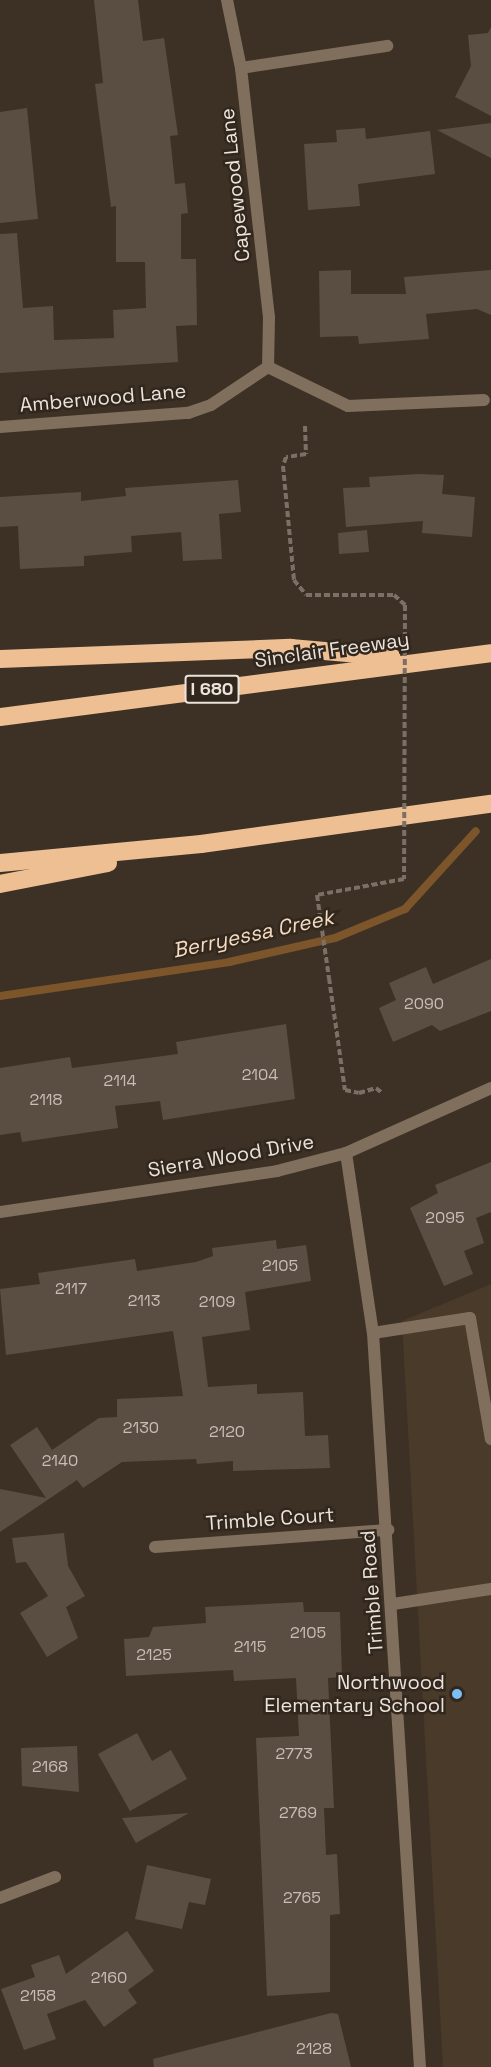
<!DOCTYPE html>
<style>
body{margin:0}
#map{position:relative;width:491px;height:2067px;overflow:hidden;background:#3d3126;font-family:"Space Grotesk",sans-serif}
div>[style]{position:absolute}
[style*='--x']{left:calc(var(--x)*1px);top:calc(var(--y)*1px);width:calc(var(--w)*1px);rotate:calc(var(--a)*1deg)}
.built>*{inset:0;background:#4a3a29}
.stream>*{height:8px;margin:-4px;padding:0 4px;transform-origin:4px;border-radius:4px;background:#7d552a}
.building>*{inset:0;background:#5a4e42}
.path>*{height:4px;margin-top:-2px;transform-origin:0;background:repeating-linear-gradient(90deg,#7a7066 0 6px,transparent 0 9px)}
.service>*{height:12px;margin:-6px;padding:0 6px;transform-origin:6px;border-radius:6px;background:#816f5d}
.minor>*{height:12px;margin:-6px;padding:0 6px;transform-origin:6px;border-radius:6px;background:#816f5d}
.tertiary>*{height:12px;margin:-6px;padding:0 6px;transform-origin:6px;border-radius:6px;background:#816f5d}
.motorway>*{height:18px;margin:-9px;padding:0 9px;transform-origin:9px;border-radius:9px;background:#edbf92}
.path-bridge>*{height:4px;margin-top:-2px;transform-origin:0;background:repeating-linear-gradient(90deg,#7a7066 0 6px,transparent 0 9px)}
.dots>*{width:16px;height:16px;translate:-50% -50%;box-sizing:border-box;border:3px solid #32271c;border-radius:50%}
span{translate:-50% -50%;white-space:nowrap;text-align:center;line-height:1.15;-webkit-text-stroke:5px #32271c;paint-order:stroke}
.number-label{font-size:16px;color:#c7beb6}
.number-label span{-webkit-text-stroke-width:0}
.shield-label span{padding:2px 4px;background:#32271c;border:2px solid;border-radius:4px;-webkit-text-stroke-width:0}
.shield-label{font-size:18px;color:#ebe3dc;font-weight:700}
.street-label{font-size:20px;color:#ebe3dc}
.poi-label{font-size:20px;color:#ebe3dc}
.right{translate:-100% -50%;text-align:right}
.water-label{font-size:21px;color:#f6dcc3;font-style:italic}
</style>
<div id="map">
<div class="built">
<i style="clip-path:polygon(491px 1284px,491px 2067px,443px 2067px,402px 1321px)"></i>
</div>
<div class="stream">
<i style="--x:0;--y:996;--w:232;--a:-8.4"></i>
<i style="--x:229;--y:962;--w:109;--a:-12.8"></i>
<i style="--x:335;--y:938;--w:76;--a:-22.5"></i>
<i style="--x:405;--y:909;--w:105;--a:-47.7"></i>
</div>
<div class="building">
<i style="clip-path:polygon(94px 0,138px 0,143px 41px,164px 38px,178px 135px,170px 136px,175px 184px,185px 183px,188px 213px,181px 214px,181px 259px,196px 259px,197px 325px,176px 326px,178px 362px,0 373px,0 234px,17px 233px,23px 308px,53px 306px,54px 340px,114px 338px,113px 310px,146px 308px,145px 262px,116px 262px,116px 206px,111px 207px,95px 84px,103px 83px)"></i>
<i style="clip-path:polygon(491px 27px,491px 116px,455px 97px,471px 66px,468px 35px,488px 33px)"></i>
<i style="clip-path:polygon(27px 108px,38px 219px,0 223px,0 112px)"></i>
<i style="clip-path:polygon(491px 123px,491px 158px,437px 130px)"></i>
<i style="clip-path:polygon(365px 128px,366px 139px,430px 131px,435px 174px,358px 184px,360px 206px,308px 210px,304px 144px,337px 142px,336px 130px)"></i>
<i style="clip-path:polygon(351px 270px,351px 294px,406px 294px,404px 277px,491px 270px,491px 315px,477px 309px,426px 314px,429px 339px,359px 344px,358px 336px,320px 337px,319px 271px)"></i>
<i style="clip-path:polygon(418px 474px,444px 475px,442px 494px,475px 497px,472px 537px,422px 533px,423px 521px,346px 527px,343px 488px,370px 487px,369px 477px)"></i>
<i style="clip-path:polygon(238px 480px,241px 512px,219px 514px,222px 559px,183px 561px,181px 532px,131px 536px,132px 552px,84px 556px,84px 566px,20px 569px,18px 526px,0 527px,0 497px,81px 492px,81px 501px,126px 496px,125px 488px)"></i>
<i style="clip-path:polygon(367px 530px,369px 552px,339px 554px,338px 533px)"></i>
<i style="clip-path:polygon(491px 959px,491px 1011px,440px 1031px,432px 1025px,393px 1042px,379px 1008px,396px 1000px,389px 983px,426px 967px,433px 984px)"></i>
<i style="clip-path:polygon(286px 1024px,295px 1099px,163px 1120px,160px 1101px,115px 1106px,118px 1128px,22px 1142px,20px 1132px,0 1135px,0 1068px,70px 1057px,72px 1068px,178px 1054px,176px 1042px)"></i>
<i style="clip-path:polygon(491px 1162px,491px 1212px,476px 1218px,484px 1243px,464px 1251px,473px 1274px,444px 1286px,410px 1208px,438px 1193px,435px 1185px)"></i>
<i style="clip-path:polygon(276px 1240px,277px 1249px,306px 1245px,311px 1281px,245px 1292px,250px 1330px,202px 1337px,208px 1387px,257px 1384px,257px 1394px,303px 1392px,305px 1436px,328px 1435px,330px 1468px,233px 1471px,233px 1461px,197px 1464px,196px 1459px,122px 1462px,83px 1488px,77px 1480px,0 1532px,0 1489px,46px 1498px,10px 1445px,37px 1427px,52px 1450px,99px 1418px,117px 1417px,117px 1399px,183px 1396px,173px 1331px,6px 1355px,0 1289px,40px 1284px,38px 1273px,135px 1259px,137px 1271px,196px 1262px,213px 1256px,212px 1248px)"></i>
<i style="clip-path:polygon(64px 1533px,68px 1566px,85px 1596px,66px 1607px,78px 1638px,47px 1657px,20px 1613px,48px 1596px,26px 1562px,16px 1563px,12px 1538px)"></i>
<i style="clip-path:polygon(303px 1602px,304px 1612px,340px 1612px,342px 1677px,328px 1678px,334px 1808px,324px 1808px,326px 1855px,337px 1854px,340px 1914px,330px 1915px,330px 1992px,267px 1996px,256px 1738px,299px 1736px,296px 1678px,234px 1681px,233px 1670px,126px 1676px,124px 1639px,149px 1637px,153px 1627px,206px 1623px,205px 1607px)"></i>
<i style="clip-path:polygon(137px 1733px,152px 1761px,171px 1750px,187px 1779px,130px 1811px,98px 1754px)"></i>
<i style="clip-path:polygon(77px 1746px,79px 1792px,22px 1786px,21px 1748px)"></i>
<i style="clip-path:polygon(189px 1813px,136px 1843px,122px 1818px)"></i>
<i style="clip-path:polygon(147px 1865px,211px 1879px,205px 1905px,189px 1902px,182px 1929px,135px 1919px)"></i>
<i style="clip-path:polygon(127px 1931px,154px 1971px,128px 1990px,137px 2003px,104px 2027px,85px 2000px,47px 2014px,56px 2039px,24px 2050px,1px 1989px,35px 1977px,31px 1965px,59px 1955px,66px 1974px)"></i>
<i style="clip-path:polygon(331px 2013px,338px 2014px,351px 2067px,154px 2067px,153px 2059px)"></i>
</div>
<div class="path">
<i style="--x:305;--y:426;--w:28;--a:88"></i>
<i style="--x:306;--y:454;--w:20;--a:171"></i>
<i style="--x:286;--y:457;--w:9;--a:108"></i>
<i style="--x:283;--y:466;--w:115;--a:84.5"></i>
<i style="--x:294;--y:580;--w:19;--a:51"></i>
<i style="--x:329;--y:978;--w:113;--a:81.9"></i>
<i style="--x:345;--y:1090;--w:14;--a:12"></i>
<i style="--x:359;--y:1093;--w:18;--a:-16"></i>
<i style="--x:376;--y:1088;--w:8;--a:40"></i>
</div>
<div class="service">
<i style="--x:373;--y:1333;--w:98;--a:-8.8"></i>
<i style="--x:470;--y:1318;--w:123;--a:80.2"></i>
<i style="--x:393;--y:1604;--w:99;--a:-8.7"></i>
</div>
<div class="minor">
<i style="--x:227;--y:0;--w:69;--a:78.4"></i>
<i style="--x:241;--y:68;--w:251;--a:83.6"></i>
<i style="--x:269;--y:317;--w:50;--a:91.1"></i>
<i style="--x:241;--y:68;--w:148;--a:-8.6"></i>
<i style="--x:268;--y:367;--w:89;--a:26"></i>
<i style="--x:348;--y:406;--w:136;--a:-2.5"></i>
<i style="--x:0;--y:427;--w:189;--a:-4.3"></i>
<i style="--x:188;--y:413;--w:24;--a:-19"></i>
<i style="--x:211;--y:405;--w:69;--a:-33.7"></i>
<i style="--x:0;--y:1212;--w:280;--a:-8.4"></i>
<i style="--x:277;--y:1171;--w:71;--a:-14.6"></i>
<i style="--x:346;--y:1153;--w:159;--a:-24.1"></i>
<i style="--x:155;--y:1547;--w:234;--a:-4.2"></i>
<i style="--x:0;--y:1898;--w:59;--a:-20.9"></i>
</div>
<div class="tertiary">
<i style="--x:346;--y:1153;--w:182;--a:81.5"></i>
<i style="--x:373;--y:1333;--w:736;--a:86.34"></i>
</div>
<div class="motorway">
<i style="--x:0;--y:659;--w:291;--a:-2.2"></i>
<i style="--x:291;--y:648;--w:101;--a:5.1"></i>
<i style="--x:0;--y:717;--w:495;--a:-7.4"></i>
<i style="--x:0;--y:863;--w:202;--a:-5.4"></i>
<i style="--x:201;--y:844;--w:293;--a:-7.9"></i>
<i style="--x:0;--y:884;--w:110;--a:-11"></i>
</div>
<div class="path-bridge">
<i style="--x:306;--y:595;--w:88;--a:0"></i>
<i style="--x:394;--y:595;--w:15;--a:42"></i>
<i style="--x:405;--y:605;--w:274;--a:90.2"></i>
<i style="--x:404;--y:879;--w:88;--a:169.6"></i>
<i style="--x:317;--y:895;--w:84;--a:81.8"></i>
</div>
<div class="dots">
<i style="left:457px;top:1694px;background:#7bbef8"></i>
</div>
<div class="number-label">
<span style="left:424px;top:1004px">2090</span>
<span style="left:260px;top:1075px">2104</span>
<span style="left:120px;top:1081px">2114</span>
<span style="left:46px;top:1100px">2118</span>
<span style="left:445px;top:1218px">2095</span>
<span style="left:280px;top:1266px">2105</span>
<span style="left:71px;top:1289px">2117</span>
<span style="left:144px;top:1301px">2113</span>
<span style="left:217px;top:1302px">2109</span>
<span style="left:141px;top:1428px">2130</span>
<span style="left:227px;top:1432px">2120</span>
<span style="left:60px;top:1461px">2140</span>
<span style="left:308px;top:1633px">2105</span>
<span style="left:250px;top:1647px">2115</span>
<span style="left:154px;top:1655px">2125</span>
<span style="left:294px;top:1754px">2773</span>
<span style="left:50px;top:1767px">2168</span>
<span style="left:298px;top:1813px">2769</span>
<span style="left:302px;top:1898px">2765</span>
<span style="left:109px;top:1978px">2160</span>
<span style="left:38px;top:1996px">2158</span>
<span style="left:314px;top:2049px">2128</span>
</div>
<div class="shield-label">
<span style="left:212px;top:689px">I 680</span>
</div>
<div class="street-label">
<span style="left:235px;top:185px;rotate:-96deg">Capewood Lane</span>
<span style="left:103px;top:398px;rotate:-5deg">Amberwood Lane</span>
<span style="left:332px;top:650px;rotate:-8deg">Sinclair Freeway</span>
<span style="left:231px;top:1156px;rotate:-10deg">Sierra Wood Drive</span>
<span style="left:270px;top:1519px;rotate:-4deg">Trimble Court</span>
<span style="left:372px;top:1592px;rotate:-94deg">Trimble Road</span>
</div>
<div class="poi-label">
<span class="right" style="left:445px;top:1694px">Northwood<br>Elementary School</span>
</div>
<div class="water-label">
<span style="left:253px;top:934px;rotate:-12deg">Berryessa Creek</span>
</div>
</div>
